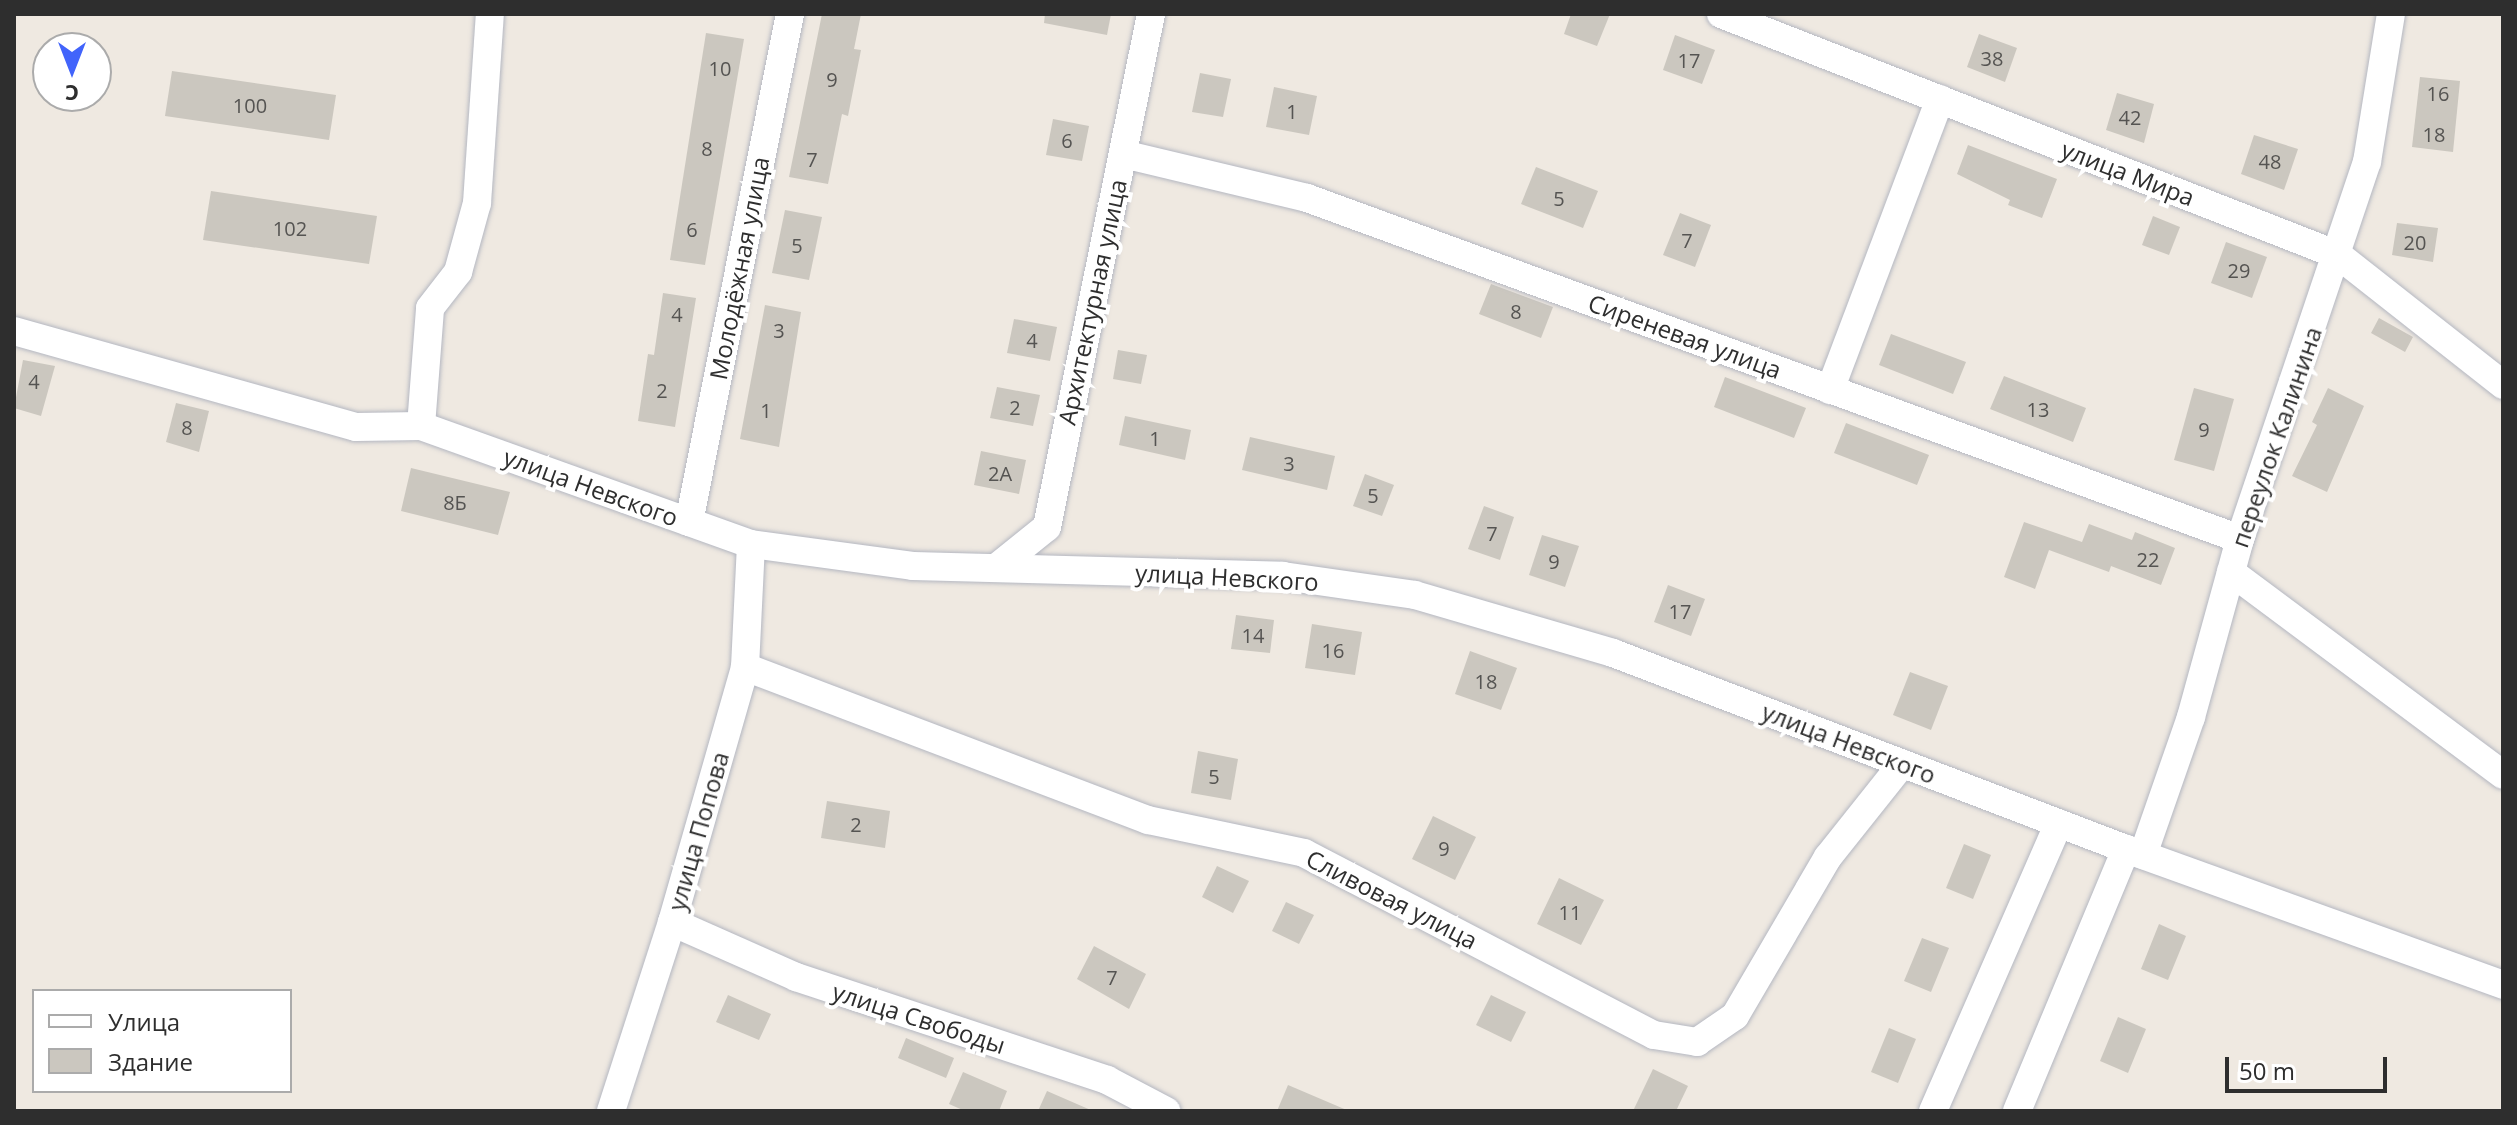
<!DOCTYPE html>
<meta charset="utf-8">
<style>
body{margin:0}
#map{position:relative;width:2517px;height:1125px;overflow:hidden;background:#efe9e1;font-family:"Open Sans",sans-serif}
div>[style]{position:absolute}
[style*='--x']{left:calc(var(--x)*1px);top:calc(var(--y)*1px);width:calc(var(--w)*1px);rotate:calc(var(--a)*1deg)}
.building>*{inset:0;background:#cbc7bf}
.roads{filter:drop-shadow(0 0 2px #b4b7c1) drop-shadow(0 0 2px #b4b7c1)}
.minor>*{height:28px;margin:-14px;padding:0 14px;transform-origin:14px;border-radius:14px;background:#fff}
span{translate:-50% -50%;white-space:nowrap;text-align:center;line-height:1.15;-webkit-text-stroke:8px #fff;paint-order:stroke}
.number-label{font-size:20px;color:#555452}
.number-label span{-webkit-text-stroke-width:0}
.street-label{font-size:24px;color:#2e2e2e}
.frame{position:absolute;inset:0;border:16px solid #2e2e2e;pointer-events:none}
.legend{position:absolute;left:32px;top:989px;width:260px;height:104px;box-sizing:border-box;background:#fff;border:2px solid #ababab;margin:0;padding:10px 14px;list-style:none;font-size:24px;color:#2e2e2e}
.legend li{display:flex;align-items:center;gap:16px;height:40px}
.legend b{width:40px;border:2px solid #ababab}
.north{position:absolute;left:32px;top:32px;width:80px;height:80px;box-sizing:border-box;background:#fff;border:2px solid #ababab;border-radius:50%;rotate:180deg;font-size:22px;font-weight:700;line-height:32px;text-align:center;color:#2e2e2e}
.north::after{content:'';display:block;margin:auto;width:28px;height:36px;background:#4264fb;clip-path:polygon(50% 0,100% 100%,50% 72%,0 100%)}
.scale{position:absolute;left:2225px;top:1057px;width:162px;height:36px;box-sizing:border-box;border:4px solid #2e2e2e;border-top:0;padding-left:10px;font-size:24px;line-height:28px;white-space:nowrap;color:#2e2e2e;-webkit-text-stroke:6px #fff;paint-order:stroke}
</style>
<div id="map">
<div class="building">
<i style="clip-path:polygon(822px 14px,861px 14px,854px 49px,861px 50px,848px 116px,842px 114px,828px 184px,789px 177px)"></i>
<i style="clip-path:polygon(1045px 14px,1111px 14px,1107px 35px,1044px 23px)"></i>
<i style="clip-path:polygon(1571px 14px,1610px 14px,1597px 46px,1564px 34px)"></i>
<i style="clip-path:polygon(706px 33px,744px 39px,705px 265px,670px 260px)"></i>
<i style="clip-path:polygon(1979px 34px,2017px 48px,2005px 82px,1967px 67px)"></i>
<i style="clip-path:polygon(1675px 35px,1715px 50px,1702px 84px,1663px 70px)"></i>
<i style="clip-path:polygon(172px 71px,336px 95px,329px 140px,165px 116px)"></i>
<i style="clip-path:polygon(1200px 73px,1231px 79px,1223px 117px,1192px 112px)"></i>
<i style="clip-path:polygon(2420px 77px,2460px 81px,2453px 152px,2412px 147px)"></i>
<i style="clip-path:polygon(1274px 87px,1317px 96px,1309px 135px,1266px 127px)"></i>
<i style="clip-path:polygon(2117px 93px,2154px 104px,2144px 143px,2106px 130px)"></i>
<i style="clip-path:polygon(1053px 119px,1089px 126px,1082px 161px,1046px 155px)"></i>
<i style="clip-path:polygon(2254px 135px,2298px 149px,2284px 190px,2241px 174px)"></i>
<i style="clip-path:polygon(1968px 145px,2057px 179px,2042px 218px,2008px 205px,2010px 200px,1957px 174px)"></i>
<i style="clip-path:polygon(1536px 167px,1598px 191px,1583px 228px,1521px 204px)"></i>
<i style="clip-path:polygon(211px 191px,377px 216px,369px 264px,203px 240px)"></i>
<i style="clip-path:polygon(785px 210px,822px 217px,809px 280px,772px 273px)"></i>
<i style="clip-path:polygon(1680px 213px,1711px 225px,1695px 267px,1663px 255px)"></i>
<i style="clip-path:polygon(2153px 216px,2180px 227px,2169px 255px,2142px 245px)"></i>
<i style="clip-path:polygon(2397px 223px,2438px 228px,2433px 262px,2392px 255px)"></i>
<i style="clip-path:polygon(2226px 242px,2267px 257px,2252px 298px,2211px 283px)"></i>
<i style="clip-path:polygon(1491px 284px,1553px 307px,1541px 338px,1479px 314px)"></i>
<i style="clip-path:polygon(663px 293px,696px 298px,675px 427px,638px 421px,648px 354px,654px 355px)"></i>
<i style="clip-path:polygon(765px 305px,801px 312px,779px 447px,740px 439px)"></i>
<i style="clip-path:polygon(2379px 318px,2413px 337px,2405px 352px,2371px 333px)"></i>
<i style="clip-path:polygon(1014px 319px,1057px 327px,1050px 361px,1007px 353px)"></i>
<i style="clip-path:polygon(1891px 334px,1966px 362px,1953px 394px,1879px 365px)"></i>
<i style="clip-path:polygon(1118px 350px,1147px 355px,1141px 384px,1113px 379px)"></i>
<i style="clip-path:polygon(23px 360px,55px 366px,41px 416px,14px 408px)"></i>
<i style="clip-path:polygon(2004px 376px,2086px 408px,2073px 442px,1990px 409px)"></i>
<i style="clip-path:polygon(1725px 377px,1806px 408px,1794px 438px,1714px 407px)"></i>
<i style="clip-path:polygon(997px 387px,1040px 395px,1033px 426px,990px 418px)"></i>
<i style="clip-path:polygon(2194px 388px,2234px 399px,2214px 471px,2174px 460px)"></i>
<i style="clip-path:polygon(2328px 388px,2364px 406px,2327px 492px,2292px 476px,2317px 425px,2312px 422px)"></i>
<i style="clip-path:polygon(176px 403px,209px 411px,199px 452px,166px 442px)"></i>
<i style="clip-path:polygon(1125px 416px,1191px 430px,1185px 460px,1119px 445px)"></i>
<i style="clip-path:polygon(1846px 423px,1929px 455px,1917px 485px,1834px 453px)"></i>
<i style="clip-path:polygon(1250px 437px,1335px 456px,1327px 490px,1242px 470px)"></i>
<i style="clip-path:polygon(981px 451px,1026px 460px,1019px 494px,974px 485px)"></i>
<i style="clip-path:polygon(411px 468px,510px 492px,498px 535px,401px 511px)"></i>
<i style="clip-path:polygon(1365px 474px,1394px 485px,1382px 516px,1353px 506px)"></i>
<i style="clip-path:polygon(1484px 506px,1514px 517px,1500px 560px,1468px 549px)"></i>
<i style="clip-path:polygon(2024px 522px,2082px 542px,2089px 524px,2132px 540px,2135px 532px,2175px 548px,2161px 585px,2111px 566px,2109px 572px,2049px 550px,2035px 589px,2004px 577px)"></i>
<i style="clip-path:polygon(1542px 535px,1579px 546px,1565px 587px,1529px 575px)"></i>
<i style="clip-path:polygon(1668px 585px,1705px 599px,1691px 636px,1654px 622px)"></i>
<i style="clip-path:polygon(1236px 615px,1274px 620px,1270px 653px,1231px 649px)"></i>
<i style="clip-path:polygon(1312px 624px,1362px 632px,1355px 675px,1305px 668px)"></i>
<i style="clip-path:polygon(1470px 651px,1517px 668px,1501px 710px,1455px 694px)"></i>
<i style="clip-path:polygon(1910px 672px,1948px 686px,1931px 730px,1893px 715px)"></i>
<i style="clip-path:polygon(1198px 751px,1238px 759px,1231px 800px,1191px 793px)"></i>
<i style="clip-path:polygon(827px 801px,890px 811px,885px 848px,821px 838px)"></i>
<i style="clip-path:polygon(1433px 816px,1476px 837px,1455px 880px,1412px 859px)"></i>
<i style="clip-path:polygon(1964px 844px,1991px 855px,1973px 899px,1946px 888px)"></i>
<i style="clip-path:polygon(1217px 866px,1249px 881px,1233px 913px,1202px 897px)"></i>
<i style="clip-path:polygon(1559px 878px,1604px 900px,1581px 945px,1537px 924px)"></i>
<i style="clip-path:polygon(1286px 902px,1314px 915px,1299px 944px,1272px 931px)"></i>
<i style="clip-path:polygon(2159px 924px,2186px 936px,2168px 980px,2141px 969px)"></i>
<i style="clip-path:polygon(1922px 938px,1949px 948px,1931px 992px,1904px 981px)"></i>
<i style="clip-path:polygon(1094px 946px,1146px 974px,1129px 1009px,1077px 979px)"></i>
<i style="clip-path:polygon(728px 995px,771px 1014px,759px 1040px,716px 1022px)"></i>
<i style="clip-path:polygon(1491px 995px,1526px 1012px,1511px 1042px,1476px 1025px)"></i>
<i style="clip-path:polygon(2118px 1017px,2146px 1029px,2128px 1073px,2100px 1061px)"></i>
<i style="clip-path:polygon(1889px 1028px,1916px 1039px,1898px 1083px,1871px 1072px)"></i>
<i style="clip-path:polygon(906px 1038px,954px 1058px,946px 1078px,898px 1058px)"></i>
<i style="clip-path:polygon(1653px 1069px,1688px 1086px,1676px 1111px,1633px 1111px)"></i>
<i style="clip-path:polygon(963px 1072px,1007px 1091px,999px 1111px,965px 1111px,949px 1104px)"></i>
<i style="clip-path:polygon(1288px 1085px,1349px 1111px,1277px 1111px)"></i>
<i style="clip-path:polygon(1047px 1091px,1093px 1111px,1038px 1111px)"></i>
</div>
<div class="roads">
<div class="minor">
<i style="--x:1721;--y:14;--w:662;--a:21.34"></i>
<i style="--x:2338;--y:255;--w:210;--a:38.2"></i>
<i style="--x:1123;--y:154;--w:189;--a:13.4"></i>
<i style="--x:1307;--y:198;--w:993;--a:20.08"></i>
<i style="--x:14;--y:331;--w:355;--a:15.7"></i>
<i style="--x:356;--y:427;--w:65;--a:-0.9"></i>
<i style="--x:421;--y:426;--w:350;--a:19.7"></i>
<i style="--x:751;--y:544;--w:163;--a:7.7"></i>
<i style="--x:913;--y:566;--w:370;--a:1.5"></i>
<i style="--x:1283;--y:576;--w:133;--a:8.2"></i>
<i style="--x:1415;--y:595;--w:206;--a:16.3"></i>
<i style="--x:1613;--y:653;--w:549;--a:20.91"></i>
<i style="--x:2126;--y:849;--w:401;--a:19.8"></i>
<i style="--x:1830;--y:390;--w:311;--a:-69.3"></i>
<i style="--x:421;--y:426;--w:118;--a:-85.6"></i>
<i style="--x:430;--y:308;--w:46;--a:-52.1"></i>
<i style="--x:458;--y:272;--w:72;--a:-74.6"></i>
<i style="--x:477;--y:203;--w:189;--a:-86.1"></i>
<i style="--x:689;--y:522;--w:518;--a:-78.76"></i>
<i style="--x:996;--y:568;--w:65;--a:-38.8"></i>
<i style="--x:1047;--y:527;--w:523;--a:-78.54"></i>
<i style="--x:2231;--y:572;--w:339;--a:36.7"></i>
<i style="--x:745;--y:667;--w:431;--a:20.8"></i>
<i style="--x:1148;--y:820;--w:159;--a:11.9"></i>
<i style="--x:1304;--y:853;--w:394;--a:27.5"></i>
<i style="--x:1654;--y:1035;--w:44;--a:9.2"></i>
<i style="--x:1697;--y:1042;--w:46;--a:-34.4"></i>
<i style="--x:1735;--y:1016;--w:184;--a:-59.7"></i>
<i style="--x:1828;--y:857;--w:119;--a:-51.5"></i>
<i style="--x:2143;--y:855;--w:146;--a:-70.8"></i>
<i style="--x:2191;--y:717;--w:185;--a:-74.6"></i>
<i style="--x:2240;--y:539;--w:398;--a:-71.4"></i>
<i style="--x:2367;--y:162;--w:150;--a:-80.8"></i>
<i style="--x:672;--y:922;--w:136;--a:23.9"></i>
<i style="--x:796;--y:977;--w:328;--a:18.3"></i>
<i style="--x:1107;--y:1080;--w:67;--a:27.7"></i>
<i style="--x:611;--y:1111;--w:199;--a:-72.1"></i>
<i style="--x:672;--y:922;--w:265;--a:-74"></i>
<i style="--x:745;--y:667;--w:123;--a:-87.2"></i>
<i style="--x:1933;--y:1111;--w:314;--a:-66.4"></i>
<i style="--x:2017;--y:1111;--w:284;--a:-67.4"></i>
</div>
</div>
<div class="number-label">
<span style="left:1992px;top:58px">38</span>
<span style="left:1689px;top:60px">17</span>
<span style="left:720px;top:68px">10</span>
<span style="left:832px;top:79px">9</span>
<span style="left:2438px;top:93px">16</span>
<span style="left:250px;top:105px">100</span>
<span style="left:1292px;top:111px">1</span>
<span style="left:2130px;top:117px">42</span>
<span style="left:2434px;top:134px">18</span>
<span style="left:1067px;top:140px">6</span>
<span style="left:707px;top:148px">8</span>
<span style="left:812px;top:159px">7</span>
<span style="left:2270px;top:161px">48</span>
<span style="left:1559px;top:198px">5</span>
<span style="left:290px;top:228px">102</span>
<span style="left:692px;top:229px">6</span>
<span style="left:1687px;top:240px">7</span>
<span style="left:2415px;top:242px">20</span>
<span style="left:797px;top:245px">5</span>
<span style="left:2239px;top:270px">29</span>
<span style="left:1516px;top:311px">8</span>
<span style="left:677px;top:314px">4</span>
<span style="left:779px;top:330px">3</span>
<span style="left:1032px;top:340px">4</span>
<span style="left:34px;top:381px">4</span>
<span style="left:662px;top:390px">2</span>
<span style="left:1015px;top:407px">2</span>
<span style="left:2038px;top:409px">13</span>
<span style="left:766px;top:410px">1</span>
<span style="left:187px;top:427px">8</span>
<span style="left:2204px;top:429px">9</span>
<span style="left:1155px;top:438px">1</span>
<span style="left:1289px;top:463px">3</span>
<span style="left:1000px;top:473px">2А</span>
<span style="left:1373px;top:495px">5</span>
<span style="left:455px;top:502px">8Б</span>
<span style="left:1492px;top:533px">7</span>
<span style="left:2148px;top:559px">22</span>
<span style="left:1554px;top:561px">9</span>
<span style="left:1680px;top:611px">17</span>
<span style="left:1253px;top:635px">14</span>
<span style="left:1333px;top:650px">16</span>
<span style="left:1486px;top:681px">18</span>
<span style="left:1214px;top:776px">5</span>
<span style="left:856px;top:824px">2</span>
<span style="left:1444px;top:848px">9</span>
<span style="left:1570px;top:912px">11</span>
<span style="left:1112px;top:977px">7</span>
</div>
<div class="street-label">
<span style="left:2128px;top:173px;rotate:21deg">улица Мира</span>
<span style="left:739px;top:268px;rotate:-79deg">Молодёжная улица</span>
<span style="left:1092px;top:302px;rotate:-78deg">Архитектурная улица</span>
<span style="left:1685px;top:336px;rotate:20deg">Сиреневая улица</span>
<span style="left:2276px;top:437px;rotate:-71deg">переулок Калинина</span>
<span style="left:591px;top:487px;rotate:20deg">улица Невского</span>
<span style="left:1227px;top:577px;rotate:3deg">улица Невского</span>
<span style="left:1849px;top:743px;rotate:21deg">улица Невского</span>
<span style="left:698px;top:831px;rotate:-74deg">улица Попова</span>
<span style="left:1392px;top:899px;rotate:27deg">Сливовая улица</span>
<span style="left:919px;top:1018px;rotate:18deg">улица Свободы</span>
</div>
<div class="frame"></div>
<ul class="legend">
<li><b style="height:10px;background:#fff"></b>Улица</li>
<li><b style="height:22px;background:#cbc7bf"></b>Здание</li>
</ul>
<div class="north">С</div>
<div class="scale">50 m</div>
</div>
